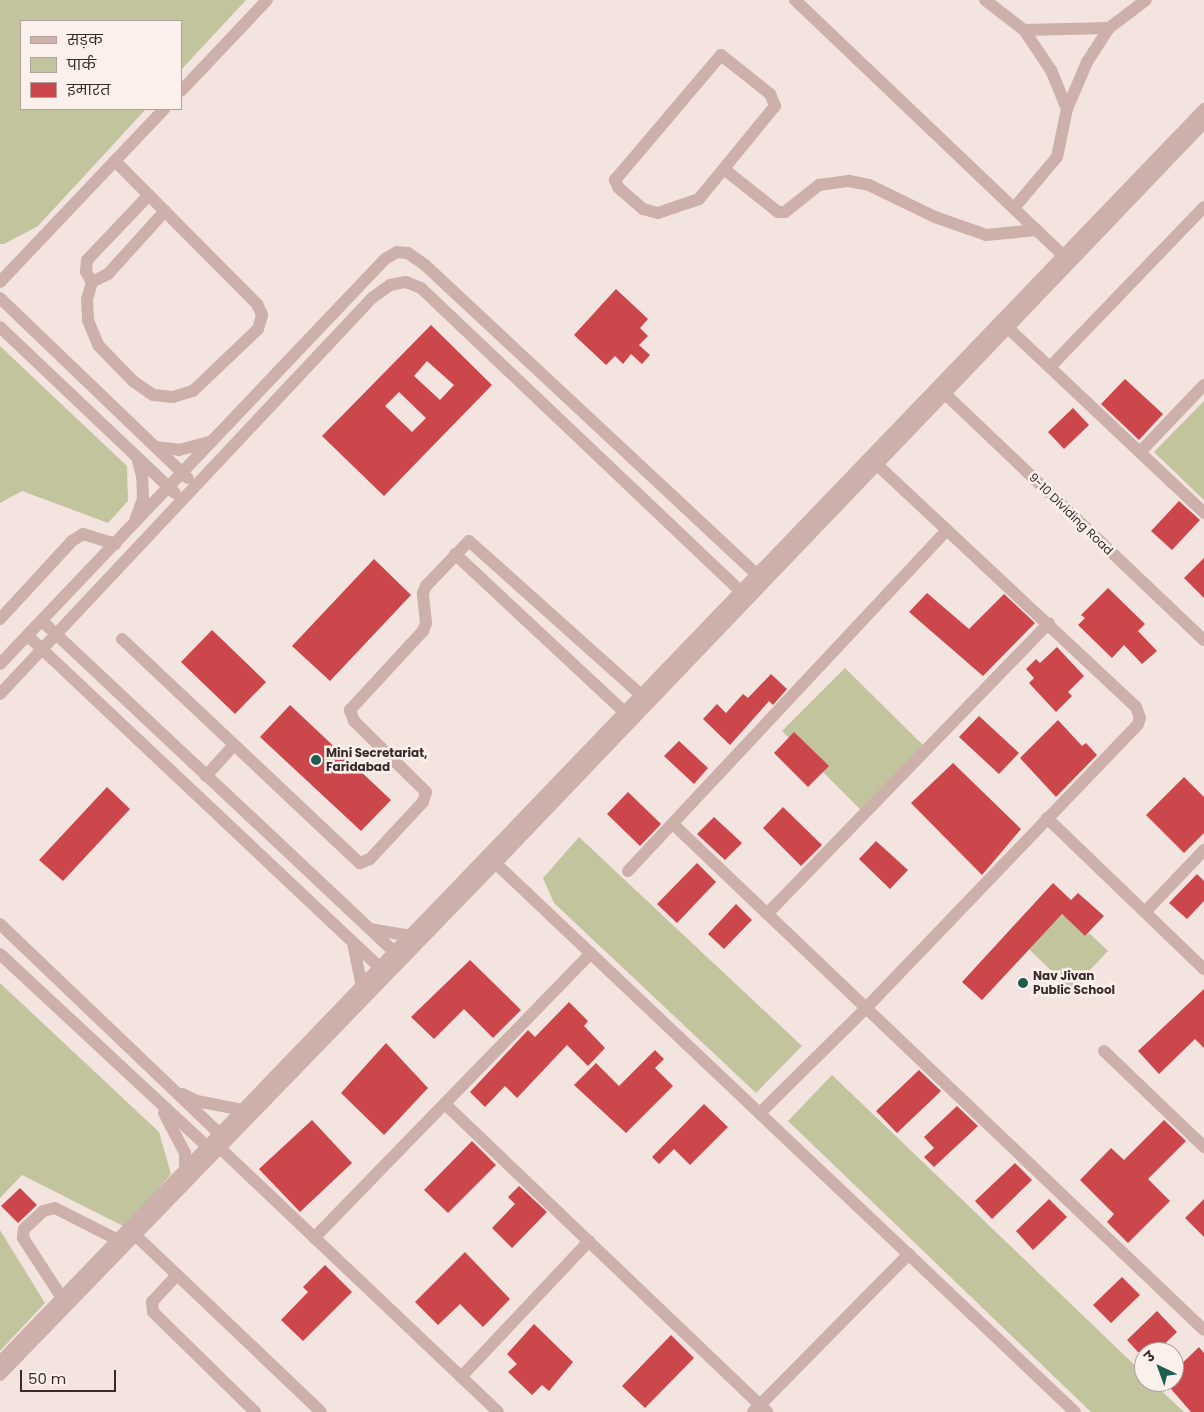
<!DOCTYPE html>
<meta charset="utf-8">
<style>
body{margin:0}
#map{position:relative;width:1204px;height:1412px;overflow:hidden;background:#f4e4df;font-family:Poppins,"Noto Sans Devanagari",sans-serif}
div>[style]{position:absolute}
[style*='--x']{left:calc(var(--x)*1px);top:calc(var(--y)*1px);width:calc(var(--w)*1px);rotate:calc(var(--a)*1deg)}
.green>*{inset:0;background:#c2c49e}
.building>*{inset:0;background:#cb474c}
.minor>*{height:12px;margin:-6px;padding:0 6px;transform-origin:6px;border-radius:6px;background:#cdb0aa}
.dots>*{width:14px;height:14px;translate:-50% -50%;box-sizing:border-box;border:2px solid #fbf0ec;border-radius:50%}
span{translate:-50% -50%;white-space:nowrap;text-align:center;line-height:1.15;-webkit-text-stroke:5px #fbf0ec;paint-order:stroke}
.street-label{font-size:12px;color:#3a2a2a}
.poi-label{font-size:12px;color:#3a2a2a;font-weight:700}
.left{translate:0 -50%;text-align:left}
.legend{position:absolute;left:20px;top:20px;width:162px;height:90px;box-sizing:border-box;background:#fbf0ec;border:1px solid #aea19e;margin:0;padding:6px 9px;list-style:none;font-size:15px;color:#3a2a2a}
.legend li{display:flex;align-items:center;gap:10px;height:25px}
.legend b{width:25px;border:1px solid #aea19e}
.north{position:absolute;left:1134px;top:1342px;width:50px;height:50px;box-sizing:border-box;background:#fbf0ec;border:1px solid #aea19e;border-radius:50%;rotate:318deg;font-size:14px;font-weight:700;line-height:20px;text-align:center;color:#3a2a2a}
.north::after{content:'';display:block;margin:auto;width:18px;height:22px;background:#1d5e50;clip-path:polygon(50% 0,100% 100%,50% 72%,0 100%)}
.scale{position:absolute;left:20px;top:1370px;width:96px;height:22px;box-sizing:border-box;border:2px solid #3a2a2a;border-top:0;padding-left:6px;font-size:15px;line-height:18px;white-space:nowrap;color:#3a2a2a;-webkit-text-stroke:4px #fbf0ec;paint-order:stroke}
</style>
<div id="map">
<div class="green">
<i style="clip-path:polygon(0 0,246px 0,181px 70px,181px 21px,21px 21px,21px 109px,146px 109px,38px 226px,4px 244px,0 244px)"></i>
<i style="clip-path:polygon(0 346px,127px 466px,128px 501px,108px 523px,22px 491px,0 503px)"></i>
<i style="clip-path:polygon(1204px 401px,1204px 500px,1154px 452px)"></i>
<i style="clip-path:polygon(845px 668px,924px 746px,861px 810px,782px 731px)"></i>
<i style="clip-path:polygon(579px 837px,802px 1046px,756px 1093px,554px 903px,543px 878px)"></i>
<i style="clip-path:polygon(1062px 914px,1085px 936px,1089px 933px,1108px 951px,1071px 990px,1029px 949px)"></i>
<i style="clip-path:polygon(0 983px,159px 1132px,171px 1174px,125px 1227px,22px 1175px,0 1198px)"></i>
<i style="clip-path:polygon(832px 1075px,1144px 1374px,1144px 1382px,1152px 1382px,1184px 1412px,1091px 1412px,788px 1121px)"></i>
<i style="clip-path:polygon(0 1230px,45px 1303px,0 1351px)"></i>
</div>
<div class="building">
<i style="clip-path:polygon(616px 289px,648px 319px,640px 328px,648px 336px,639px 345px,650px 355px,642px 364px,631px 354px,623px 364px,615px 356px,606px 365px,574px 335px)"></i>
<i style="clip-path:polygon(evenodd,431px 325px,492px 385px,384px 496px,322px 436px,431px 325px,427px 361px,454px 385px,440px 400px,414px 376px,427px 361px,431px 325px,399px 392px,426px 418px,412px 432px,385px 406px,399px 392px)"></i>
<i style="clip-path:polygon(1125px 379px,1163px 414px,1139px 440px,1101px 404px)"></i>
<i style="clip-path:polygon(1073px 408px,1089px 425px,1064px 449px,1048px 432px)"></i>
<i style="clip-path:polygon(1179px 501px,1200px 520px,1172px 550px,1151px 531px)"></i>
<i style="clip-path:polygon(1204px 558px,1204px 598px,1184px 578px)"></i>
<i style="clip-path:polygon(374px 559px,411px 595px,330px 681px,292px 646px)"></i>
<i style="clip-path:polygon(1108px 588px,1145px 624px,1138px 631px,1157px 651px,1142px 664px,1124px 645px,1112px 658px,1078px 625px,1085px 618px,1081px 615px)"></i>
<i style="clip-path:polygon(927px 593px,969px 629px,1004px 594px,1035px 623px,983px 676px,909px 612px)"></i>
<i style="clip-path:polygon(212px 630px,266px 682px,235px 714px,181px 662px)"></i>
<i style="clip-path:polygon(1057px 647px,1084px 676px,1068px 692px,1072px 696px,1056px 712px,1029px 683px,1034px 678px,1026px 669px,1036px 659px,1040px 663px)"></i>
<i style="clip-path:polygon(771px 674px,787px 689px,773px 705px,769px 701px,730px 745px,703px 719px,717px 704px,726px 713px,743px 694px,748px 698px)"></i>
<i style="clip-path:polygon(290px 705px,391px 800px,361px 831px,260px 737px)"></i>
<i style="clip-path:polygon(979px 716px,1019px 753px,999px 774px,959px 737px)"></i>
<i style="clip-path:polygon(1058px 720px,1082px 746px,1086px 743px,1097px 755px,1056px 797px,1020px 758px)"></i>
<i style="clip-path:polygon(794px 732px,829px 766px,808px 787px,774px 753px)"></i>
<i style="clip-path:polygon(679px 741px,708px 768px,694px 784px,664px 756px)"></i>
<i style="clip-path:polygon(953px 763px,1021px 829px,982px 875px,911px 803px)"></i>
<i style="clip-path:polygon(1184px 777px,1204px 797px,1204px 833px,1184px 853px,1146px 815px)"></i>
<i style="clip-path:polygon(107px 787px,130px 809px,63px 881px,39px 860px)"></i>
<i style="clip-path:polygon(628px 792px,661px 824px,640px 846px,607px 814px)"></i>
<i style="clip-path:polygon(783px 807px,822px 845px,801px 866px,763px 828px)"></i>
<i style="clip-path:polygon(714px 817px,742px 843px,725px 860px,697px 834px)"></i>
<i style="clip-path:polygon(876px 841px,908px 870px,890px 889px,859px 859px)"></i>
<i style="clip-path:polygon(697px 863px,716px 882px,677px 923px,657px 904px)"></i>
<i style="clip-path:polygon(1197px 874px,1204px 881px,1204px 901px,1187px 919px,1169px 903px)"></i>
<i style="clip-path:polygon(1053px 883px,1071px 900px,1078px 893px,1104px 916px,1085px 936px,1062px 914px,982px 1000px,962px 982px)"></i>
<i style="clip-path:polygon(736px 904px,752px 920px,724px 949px,708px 934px)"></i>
<i style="clip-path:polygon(470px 960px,521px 1010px,493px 1038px,464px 1009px,434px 1039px,411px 1017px)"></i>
<i style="clip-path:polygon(1204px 989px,1204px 1048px,1195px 1039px,1159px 1074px,1138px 1051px)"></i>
<i style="clip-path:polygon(569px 1002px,588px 1021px,584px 1026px,605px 1048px,588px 1066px,567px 1045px,517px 1098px,505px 1086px,485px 1107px,470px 1092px,528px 1030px,535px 1037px)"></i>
<i style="clip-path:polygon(386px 1043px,428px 1088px,384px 1135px,341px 1093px)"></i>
<i style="clip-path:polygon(655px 1050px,664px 1059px,655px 1068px,673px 1086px,626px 1133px,574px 1085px,596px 1063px,619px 1086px)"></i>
<i style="clip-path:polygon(919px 1070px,941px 1091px,897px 1133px,876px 1111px)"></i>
<i style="clip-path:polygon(704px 1104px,728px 1127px,690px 1165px,674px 1149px,659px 1164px,652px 1157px)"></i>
<i style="clip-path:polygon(957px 1106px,978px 1126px,934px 1167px,924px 1157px,934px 1148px,924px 1137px)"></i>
<i style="clip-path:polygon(312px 1120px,352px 1163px,300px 1212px,259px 1169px)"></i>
<i style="clip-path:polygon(1164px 1120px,1186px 1141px,1148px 1179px,1170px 1201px,1128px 1243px,1107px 1222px,1114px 1214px,1080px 1180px,1111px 1148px,1124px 1160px)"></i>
<i style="clip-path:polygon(472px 1141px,496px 1165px,448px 1213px,424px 1190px)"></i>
<i style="clip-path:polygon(1015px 1163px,1032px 1180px,992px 1219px,975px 1201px)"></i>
<i style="clip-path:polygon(519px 1186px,547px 1212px,512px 1248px,492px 1228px,515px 1204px,508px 1197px)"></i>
<i style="clip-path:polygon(20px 1188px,37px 1205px,18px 1223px,1px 1206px)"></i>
<i style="clip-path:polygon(1049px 1199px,1067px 1217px,1033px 1250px,1016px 1231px)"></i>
<i style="clip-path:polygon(1204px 1199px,1204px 1237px,1185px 1218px)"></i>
<i style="clip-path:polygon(465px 1252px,510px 1299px,483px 1327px,460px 1304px,438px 1325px,415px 1302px)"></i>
<i style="clip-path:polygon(325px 1265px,352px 1292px,303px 1341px,281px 1320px,308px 1292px,303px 1287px)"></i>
<i style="clip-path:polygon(1122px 1277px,1140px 1295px,1111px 1323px,1093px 1305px)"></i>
<i style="clip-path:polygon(1157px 1311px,1177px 1332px,1156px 1352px,1138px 1352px,1127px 1340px)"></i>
<i style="clip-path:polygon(534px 1324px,573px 1362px,549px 1391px,542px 1385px,532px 1395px,508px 1372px,517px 1364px,507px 1354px)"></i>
<i style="clip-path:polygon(671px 1335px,694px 1358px,645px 1408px,622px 1386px)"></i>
<i style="clip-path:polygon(1199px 1347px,1204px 1353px,1204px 1412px,1191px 1412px,1165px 1382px,1174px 1382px,1174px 1371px)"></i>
</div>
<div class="minor">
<i style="--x:795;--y:0;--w:378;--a:43.6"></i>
<i style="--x:985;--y:0;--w:49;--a:37.6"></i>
<i style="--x:1024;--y:30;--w:48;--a:56"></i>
<i style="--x:1051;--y:70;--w:42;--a:67.7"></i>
<i style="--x:1067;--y:109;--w:49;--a:101.8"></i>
<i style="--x:1057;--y:157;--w:67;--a:130.1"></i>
<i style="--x:1024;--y:30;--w:85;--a:-1.3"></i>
<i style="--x:721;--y:55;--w:63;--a:38.5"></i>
<i style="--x:770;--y:94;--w:13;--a:67"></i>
<i style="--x:775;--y:106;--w:120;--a:129.3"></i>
<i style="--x:699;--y:199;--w:43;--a:161.1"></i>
<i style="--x:658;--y:213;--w:16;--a:-165"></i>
<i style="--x:643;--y:209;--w:33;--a:-139"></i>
<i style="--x:618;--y:187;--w:8;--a:-113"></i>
<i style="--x:615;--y:180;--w:164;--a:-49.7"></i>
<i style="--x:181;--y:91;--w:125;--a:-46.6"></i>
<i style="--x:1067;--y:109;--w:51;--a:-66.9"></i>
<i style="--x:1087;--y:62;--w:40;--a:-57.1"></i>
<i style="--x:1109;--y:28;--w:46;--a:-37.1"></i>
<i style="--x:724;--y:169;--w:69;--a:38.5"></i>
<i style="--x:778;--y:212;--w:7;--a:0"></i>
<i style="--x:785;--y:212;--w:43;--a:-38.5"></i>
<i style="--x:819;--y:185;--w:30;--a:-8"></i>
<i style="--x:849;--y:181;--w:20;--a:11"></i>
<i style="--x:869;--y:185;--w:73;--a:25.9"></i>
<i style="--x:935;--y:217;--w:54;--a:19.4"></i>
<i style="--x:986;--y:235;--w:51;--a:-5.6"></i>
<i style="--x:149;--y:195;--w:90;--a:133.6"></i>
<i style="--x:87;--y:260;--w:12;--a:95"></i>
<i style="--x:86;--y:272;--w:12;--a:59"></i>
<i style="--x:92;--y:282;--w:18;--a:-27"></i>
<i style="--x:108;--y:274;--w:85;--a:-47.9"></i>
<i style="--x:0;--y:282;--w:238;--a:-46.5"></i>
<i style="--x:92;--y:282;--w:18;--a:106"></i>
<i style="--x:87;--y:299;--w:21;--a:87"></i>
<i style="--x:88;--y:320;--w:27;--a:68"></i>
<i style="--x:98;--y:345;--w:50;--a:45.8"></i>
<i style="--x:133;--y:381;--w:24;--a:35"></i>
<i style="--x:153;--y:395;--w:20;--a:6"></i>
<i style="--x:173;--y:397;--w:21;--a:-17"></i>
<i style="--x:193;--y:391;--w:90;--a:-43.6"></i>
<i style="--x:258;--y:329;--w:15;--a:-74"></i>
<i style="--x:262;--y:315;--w:12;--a:-114"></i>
<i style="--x:257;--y:304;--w:202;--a:-134.8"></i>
<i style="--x:0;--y:298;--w:260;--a:43.8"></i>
<i style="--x:0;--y:327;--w:241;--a:43.5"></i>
<i style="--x:1008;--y:328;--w:270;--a:43.3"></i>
<i style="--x:1050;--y:367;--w:222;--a:-46.1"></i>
<i style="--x:940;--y:389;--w:364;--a:43.6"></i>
<i style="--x:156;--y:447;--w:23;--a:7"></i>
<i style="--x:179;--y:450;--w:34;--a:-15"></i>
<i style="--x:1140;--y:452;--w:93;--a:-46.3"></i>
<i style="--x:136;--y:518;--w:20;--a:-70"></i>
<i style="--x:143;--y:499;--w:23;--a:-92"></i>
<i style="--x:142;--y:476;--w:20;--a:-105"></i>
<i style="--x:455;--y:554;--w:241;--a:43"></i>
<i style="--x:0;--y:619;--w:106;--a:-47.3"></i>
<i style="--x:72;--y:541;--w:13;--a:-32"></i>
<i style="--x:83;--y:534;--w:34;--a:17"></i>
<i style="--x:42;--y:621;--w:492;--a:43.2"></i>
<i style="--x:28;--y:636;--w:492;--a:43.3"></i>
<i style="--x:122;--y:639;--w:327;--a:43.3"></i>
<i style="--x:360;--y:863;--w:11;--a:-22"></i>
<i style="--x:370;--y:859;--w:78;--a:-47.1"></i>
<i style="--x:423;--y:802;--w:10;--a:-73"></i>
<i style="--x:426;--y:792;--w:101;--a:-135.4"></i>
<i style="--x:354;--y:721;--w:12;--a:-110"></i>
<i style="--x:350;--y:710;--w:108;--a:-47.3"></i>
<i style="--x:423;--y:631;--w:9;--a:-69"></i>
<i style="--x:426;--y:623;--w:30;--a:-96"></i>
<i style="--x:423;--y:593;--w:8;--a:-67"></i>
<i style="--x:426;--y:586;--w:62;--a:-46.3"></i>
<i style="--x:469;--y:541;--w:240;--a:41.8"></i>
<i style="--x:0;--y:664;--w:559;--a:-46.45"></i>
<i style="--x:385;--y:259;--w:14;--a:-30"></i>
<i style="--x:397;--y:252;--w:11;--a:5"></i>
<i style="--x:408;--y:253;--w:21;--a:35"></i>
<i style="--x:425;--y:265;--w:463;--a:43"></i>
<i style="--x:0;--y:694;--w:543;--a:-46.79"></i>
<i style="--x:372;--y:298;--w:22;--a:-36"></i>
<i style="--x:390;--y:285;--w:16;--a:-11"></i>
<i style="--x:406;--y:282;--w:16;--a:22"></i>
<i style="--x:421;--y:288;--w:449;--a:43.5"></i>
<i style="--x:206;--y:776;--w:42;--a:-47.9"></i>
<i style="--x:1047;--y:818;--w:218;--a:43.9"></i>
<i style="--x:673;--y:824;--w:733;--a:43.62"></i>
<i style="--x:491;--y:859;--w:804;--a:43.44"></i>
<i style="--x:628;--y:871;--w:467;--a:-46.9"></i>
<i style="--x:1145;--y:912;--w:86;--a:-46.4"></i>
<i style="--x:767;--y:914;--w:405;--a:-45.9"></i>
<i style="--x:0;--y:924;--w:310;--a:43.7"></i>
<i style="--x:370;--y:929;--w:43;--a:9.5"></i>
<i style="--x:353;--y:943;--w:45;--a:78.4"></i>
<i style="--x:0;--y:954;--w:291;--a:42.9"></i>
<i style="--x:1104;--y:1051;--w:139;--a:43.8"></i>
<i style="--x:183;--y:1094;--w:16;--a:27"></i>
<i style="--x:197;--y:1101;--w:47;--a:11.1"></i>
<i style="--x:445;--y:1104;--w:446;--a:43.7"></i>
<i style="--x:164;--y:1113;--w:45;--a:62.3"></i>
<i style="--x:185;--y:1153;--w:17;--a:90"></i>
<i style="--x:760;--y:1113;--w:149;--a:-44.7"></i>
<i style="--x:866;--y:1008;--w:393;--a:-46.2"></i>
<i style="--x:1138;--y:724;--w:6;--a:-72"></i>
<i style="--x:1140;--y:718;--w:12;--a:-110"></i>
<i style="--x:1136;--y:707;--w:362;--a:-136.9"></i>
<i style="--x:220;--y:1148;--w:383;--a:43.5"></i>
<i style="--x:131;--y:1231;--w:262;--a:43.6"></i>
<i style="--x:314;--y:1238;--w:397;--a:-45.8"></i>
<i style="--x:177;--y:1275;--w:37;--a:133"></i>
<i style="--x:152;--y:1302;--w:10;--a:84"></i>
<i style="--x:153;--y:1312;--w:143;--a:44.4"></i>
<i style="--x:62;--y:1298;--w:72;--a:-123"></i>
<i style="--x:23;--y:1238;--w:9;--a:-84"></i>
<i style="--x:24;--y:1229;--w:26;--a:-43"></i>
<i style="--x:43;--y:1211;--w:12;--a:-14"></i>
<i style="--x:55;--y:1208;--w:77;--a:26.9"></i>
<i style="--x:0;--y:1362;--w:1738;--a:-46.14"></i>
<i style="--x:0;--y:1375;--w:713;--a:-45.91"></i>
<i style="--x:496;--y:863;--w:1024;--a:-46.27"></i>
<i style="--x:461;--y:1377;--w:187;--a:-46.7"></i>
<i style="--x:753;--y:1412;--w:222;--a:-45.4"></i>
</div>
<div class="dots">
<i style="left:316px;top:760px;background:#1d5e50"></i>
<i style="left:1023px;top:983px;background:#1d5e50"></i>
</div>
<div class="street-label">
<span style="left:1071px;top:514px;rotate:44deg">9-10 Dividing Road</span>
</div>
<div class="poi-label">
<span class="left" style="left:326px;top:760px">Mini Secretariat,<br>Faridabad</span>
<span class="left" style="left:1033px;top:983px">Nav Jivan<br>Public School</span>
</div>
<ul class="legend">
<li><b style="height:6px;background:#cdb0aa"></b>सड़क</li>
<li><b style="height:14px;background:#c2c49e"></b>पार्क</li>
<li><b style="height:14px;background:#cb474c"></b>इमारत</li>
</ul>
<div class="north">उ</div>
<div class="scale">50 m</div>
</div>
